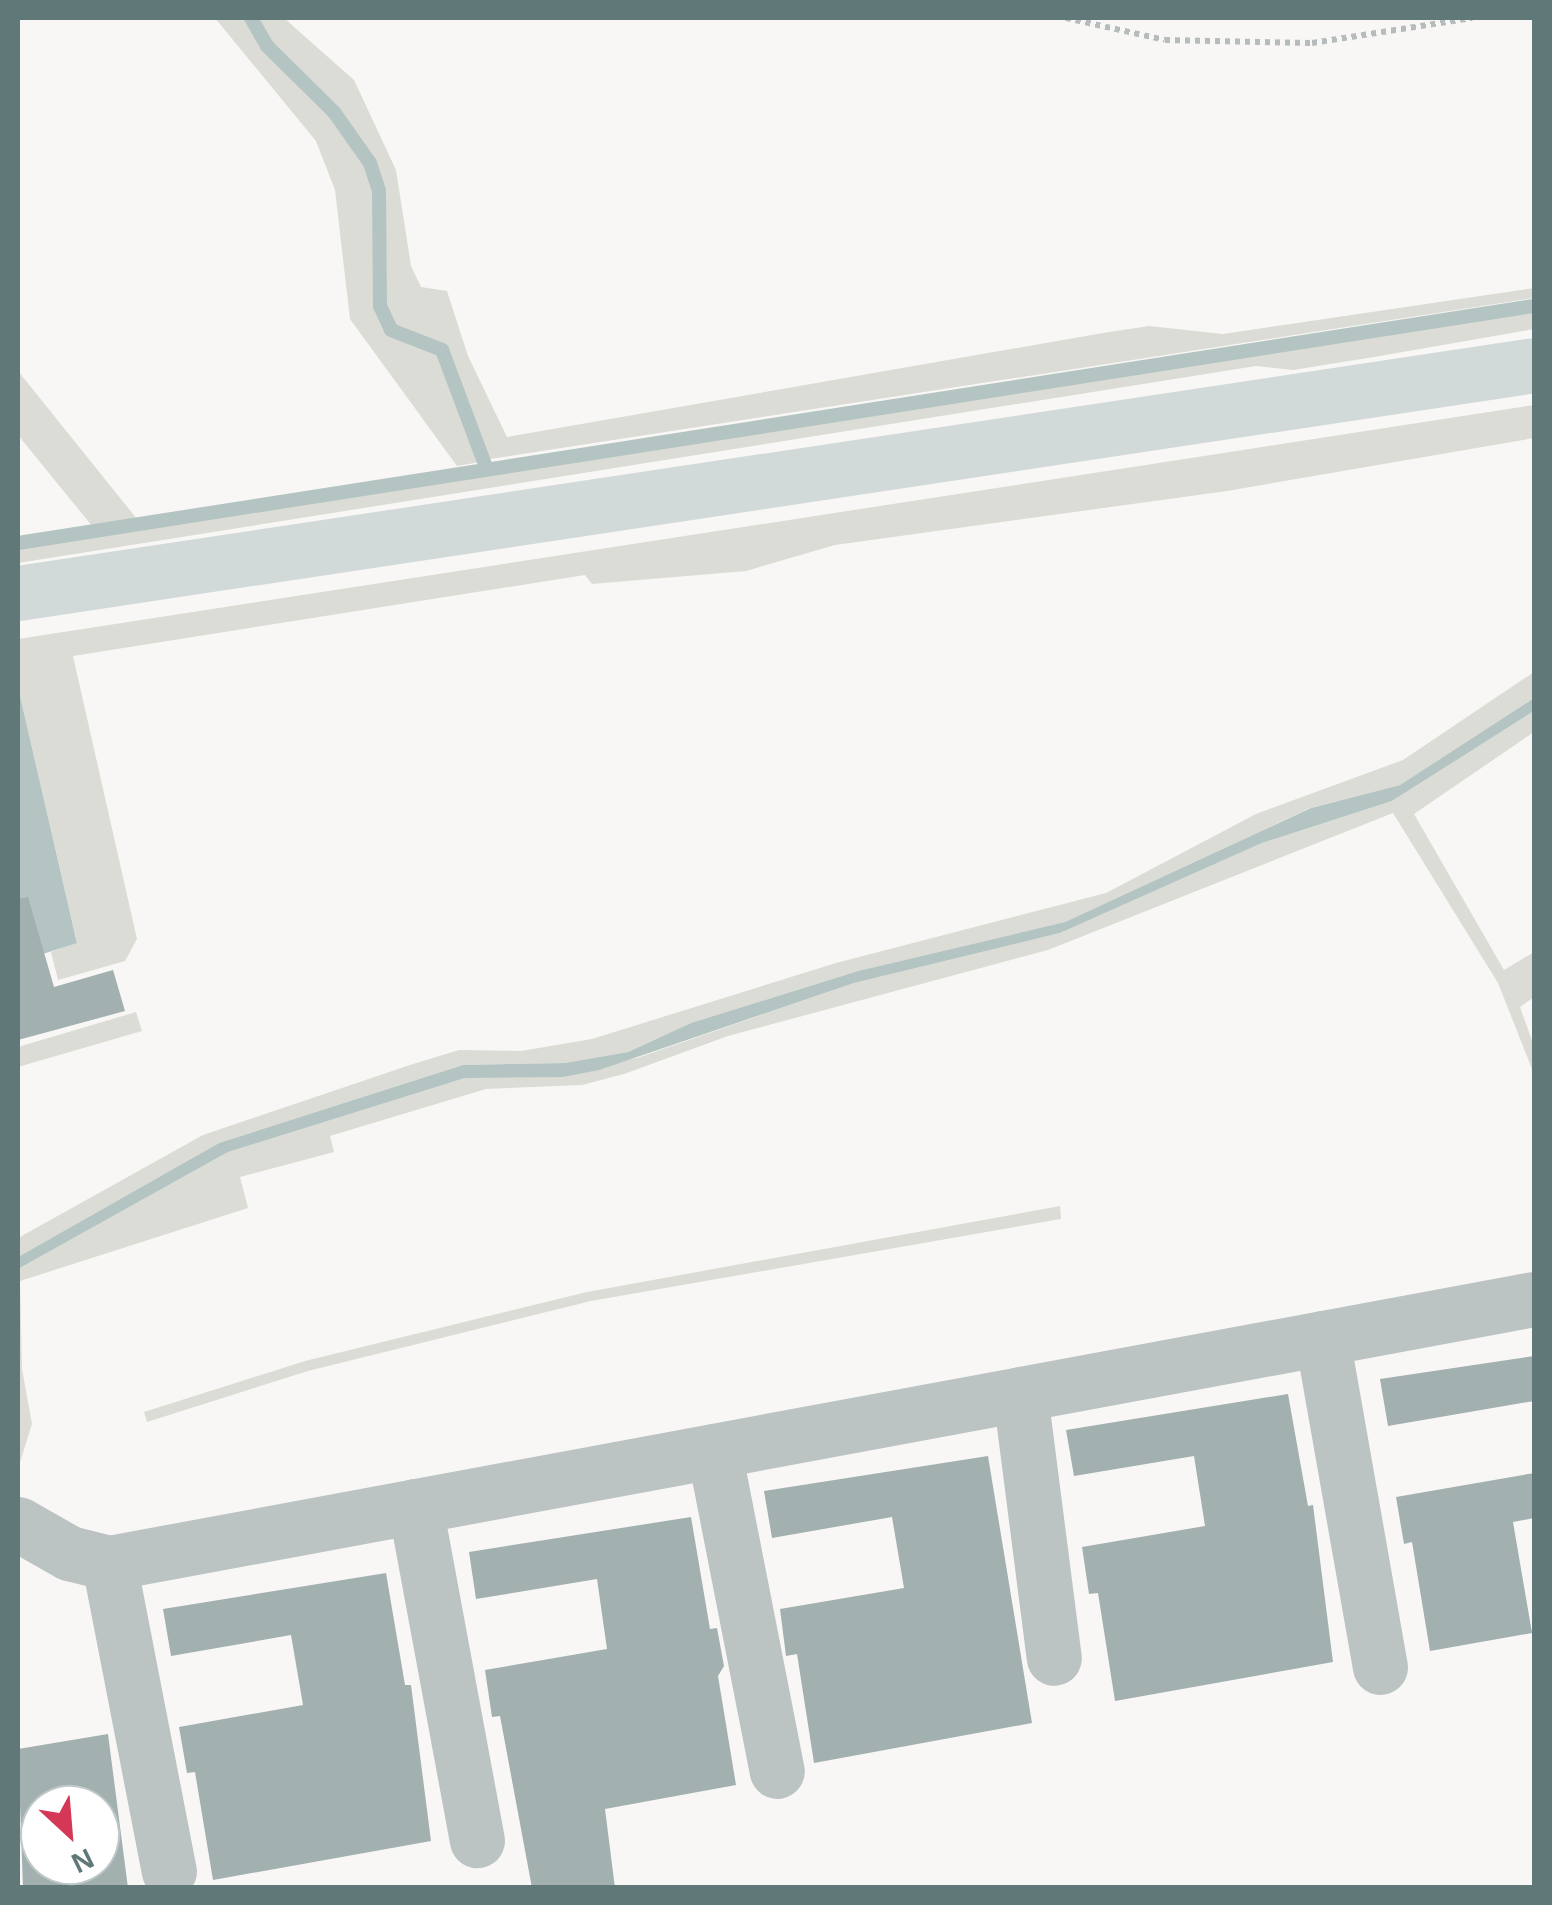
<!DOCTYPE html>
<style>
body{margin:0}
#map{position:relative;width:1552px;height:1905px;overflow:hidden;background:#f8f7f5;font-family:Arial,sans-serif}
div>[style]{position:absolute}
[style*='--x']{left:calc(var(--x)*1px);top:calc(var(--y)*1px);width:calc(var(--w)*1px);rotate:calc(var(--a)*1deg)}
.green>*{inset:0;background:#dbdcd5}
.water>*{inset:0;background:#b4c4c2}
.stream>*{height:14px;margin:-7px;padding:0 7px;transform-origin:7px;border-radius:7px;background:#b4c4c2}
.building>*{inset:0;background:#a2b0b0}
.path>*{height:6px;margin-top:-3px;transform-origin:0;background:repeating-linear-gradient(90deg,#b6bcbc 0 5px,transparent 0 10px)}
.minor>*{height:55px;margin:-27.5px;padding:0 27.5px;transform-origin:27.5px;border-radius:27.5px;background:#bbc3c3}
.major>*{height:55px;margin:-27.5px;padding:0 27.5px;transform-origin:27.5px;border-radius:27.5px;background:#d2d9d9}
span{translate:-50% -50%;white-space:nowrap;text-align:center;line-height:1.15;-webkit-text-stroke:10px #fff;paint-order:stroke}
.frame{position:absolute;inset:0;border:20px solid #607878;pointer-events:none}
.north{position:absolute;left:20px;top:1785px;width:100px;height:100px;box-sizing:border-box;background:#fff;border:2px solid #bfc9c9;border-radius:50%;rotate:154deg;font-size:28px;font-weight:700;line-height:40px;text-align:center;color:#607878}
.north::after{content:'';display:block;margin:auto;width:35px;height:45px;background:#d53857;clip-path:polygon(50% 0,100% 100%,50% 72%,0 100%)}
</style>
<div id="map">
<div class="green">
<i style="clip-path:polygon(215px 18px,247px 18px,264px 49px,331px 114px,366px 165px,378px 217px,376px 307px,388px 333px,439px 353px,481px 462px,457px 466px,350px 319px,335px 190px,316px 141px)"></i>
<i style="clip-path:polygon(255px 18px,284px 18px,354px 80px,396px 170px,411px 266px,421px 287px,447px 291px,468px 356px,507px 437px,1103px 333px,1149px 326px,1223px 334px,1534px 288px,1534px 298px,490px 459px,471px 429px,445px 348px,394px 328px,383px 305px,383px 190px,373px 162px,337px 109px,270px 44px)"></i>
<i style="clip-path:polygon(1534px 310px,1534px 329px,1374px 357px,1293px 370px,1256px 366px,18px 563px,18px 546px,44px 542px)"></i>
<i style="clip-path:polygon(18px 371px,137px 519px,92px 526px,18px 435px)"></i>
<i style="clip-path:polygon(1534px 405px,1534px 438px,1227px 491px,835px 545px,746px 571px,592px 584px,585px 575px,73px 656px,137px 939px,125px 961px,58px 980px,51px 952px,77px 942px,18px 687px,18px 639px)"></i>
<i style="clip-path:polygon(1534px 672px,1534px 698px,1400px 785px,1310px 808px,1065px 922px,858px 971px,691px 1023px,628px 1052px,565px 1063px,463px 1065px,219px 1143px,18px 1257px,18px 1238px,203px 1135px,410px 1065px,459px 1050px,521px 1051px,592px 1039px,836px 963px,1106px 893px,1256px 814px,1403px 760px)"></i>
<i style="clip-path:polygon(1534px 711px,1534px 732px,1414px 814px,1504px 970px,1534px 952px,1534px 997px,1520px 1007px,1534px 1046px,1534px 1074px,1498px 983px,1393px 813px,1048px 950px,728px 1036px,624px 1074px,582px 1085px,486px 1089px,330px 1136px,334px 1152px,240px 1177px,248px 1208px,20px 1281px,22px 1369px,32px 1424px,18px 1469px,18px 1269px,228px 1152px,465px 1078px,637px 1058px,854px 983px,1060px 933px,1262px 843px,1392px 801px)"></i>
<i style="clip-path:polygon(136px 1012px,142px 1031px,18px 1067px,18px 1047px)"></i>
<i style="clip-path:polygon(1060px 1206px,1061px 1219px,591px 1301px,308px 1371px,147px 1422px,144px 1412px,305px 1361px,587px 1292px)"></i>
</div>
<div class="water">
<i style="clip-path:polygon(18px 687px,77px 943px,18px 962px)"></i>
<i style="clip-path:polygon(1534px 698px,1534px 711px,1392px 801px,1262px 843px,1060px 933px,854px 983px,599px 1070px,563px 1077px,465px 1078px,228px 1152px,18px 1269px,18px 1257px,219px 1143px,463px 1065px,565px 1063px,628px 1052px,691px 1023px,858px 971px,1065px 922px,1311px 808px,1400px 785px)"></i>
</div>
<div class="stream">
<i style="--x:251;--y:18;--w:32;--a:60"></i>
<i style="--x:267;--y:46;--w:94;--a:44.6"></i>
<i style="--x:334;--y:112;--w:62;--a:54.8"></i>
<i style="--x:370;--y:163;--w:29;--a:72"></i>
<i style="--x:379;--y:191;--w:115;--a:89.5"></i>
<i style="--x:380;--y:306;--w:26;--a:65"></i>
<i style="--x:391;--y:330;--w:55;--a:21.4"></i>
<i style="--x:442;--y:350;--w:125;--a:69.4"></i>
<i style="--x:18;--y:543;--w:1534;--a:-8.89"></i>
</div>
<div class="building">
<i style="clip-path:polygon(28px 897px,54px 987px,113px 970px,125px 1011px,18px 1040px,18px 899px)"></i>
<i style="clip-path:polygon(1534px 1356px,1534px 1401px,1388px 1426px,1380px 1379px)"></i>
<i style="clip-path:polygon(1288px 1394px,1308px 1506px,1313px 1505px,1333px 1662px,1115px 1701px,1098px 1593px,1089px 1594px,1082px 1547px,1205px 1526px,1194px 1456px,1074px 1476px,1066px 1430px)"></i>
<i style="clip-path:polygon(988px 1456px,1032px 1723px,814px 1763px,797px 1654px,786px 1656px,780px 1609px,904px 1588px,892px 1517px,772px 1538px,764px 1491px)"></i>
<i style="clip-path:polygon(1534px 1473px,1534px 1518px,1513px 1522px,1532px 1633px,1430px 1651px,1412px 1542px,1404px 1544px,1396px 1497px)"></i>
<i style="clip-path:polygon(691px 1517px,710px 1629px,717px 1628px,724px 1666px,718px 1676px,736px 1785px,605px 1809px,615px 1888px,532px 1888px,500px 1716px,492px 1717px,485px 1670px,607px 1649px,597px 1579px,476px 1599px,469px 1552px)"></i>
<i style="clip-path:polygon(386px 1573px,405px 1685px,411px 1685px,431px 1841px,213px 1880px,195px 1772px,187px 1773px,179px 1727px,303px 1705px,291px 1635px,171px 1656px,163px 1609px)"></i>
<i style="clip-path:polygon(evenodd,108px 1734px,128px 1888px,23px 1888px,18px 1749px,108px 1734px,40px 1805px,100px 1805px,100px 1865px,40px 1865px,40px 1805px)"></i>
</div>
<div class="path">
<i style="--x:1066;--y:18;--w:101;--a:12.5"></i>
<i style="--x:1165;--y:40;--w:147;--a:1.2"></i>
<i style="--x:1312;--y:43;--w:162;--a:-8.9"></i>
</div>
<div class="minor">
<i style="--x:1322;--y:1338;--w:334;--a:80"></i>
<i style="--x:1020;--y:1394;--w:266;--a:82.7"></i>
<i style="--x:714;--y:1451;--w:326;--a:78.9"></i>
<i style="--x:415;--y:1506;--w:340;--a:79.5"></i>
<i style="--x:18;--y:1524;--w:59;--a:29.6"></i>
<i style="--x:69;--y:1553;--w:41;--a:14"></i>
<i style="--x:109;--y:1563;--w:1449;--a:-10.5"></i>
<i style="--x:109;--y:1563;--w:314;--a:79"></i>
</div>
<div class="major">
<i style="--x:18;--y:593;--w:1533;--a:-8.55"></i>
</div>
<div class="frame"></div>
<div class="north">N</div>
</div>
